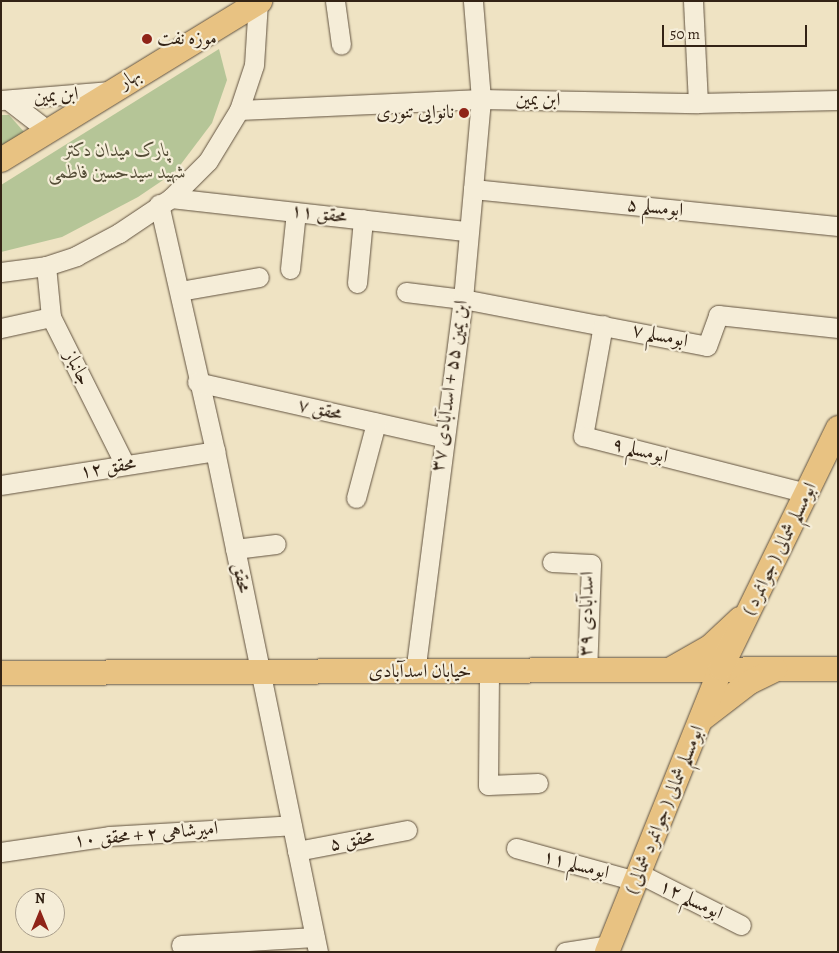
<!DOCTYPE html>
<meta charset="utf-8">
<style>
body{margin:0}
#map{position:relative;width:839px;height:953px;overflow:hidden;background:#efe3c3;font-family:Alegreya,Amiri,serif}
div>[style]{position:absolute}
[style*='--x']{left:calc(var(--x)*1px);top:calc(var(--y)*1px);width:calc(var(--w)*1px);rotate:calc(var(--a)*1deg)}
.green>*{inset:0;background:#b5c597}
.roads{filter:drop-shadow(0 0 1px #625340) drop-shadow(0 0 1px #625340)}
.minor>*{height:19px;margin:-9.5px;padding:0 9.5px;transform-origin:9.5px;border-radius:9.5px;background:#f5edd8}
.major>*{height:24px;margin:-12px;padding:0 12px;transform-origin:12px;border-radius:12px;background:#e8c282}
.dots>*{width:14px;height:14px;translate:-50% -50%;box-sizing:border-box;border:2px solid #f5edd8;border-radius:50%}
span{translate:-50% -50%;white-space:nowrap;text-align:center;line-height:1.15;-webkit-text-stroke:4.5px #f5edd8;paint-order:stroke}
.poi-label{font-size:19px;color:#332315}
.left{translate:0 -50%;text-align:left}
.right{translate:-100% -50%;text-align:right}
.street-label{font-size:19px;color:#332315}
.park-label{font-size:19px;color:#544c36;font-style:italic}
.frame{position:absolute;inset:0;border:2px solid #332315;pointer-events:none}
.north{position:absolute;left:15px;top:888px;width:50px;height:50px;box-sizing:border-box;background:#f5edd8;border:1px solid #a79c8a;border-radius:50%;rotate:0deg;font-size:14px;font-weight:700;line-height:20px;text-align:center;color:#332315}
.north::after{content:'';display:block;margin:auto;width:18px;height:22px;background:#8f2418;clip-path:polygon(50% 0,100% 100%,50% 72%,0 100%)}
.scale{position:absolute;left:662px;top:25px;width:145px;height:22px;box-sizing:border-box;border:2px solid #332315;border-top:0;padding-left:6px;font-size:15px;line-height:18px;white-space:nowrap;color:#332315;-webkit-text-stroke:4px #f5edd8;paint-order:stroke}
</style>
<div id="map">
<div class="green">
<i style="clip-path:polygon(219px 49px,227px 80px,212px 123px,175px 172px,138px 197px,62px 237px,1px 252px,1px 185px)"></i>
<i style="clip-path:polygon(1px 115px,9px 115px,25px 133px,1px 164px)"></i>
</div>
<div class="roads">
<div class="minor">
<i style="--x:335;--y:1;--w:44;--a:82.2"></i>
<i style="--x:693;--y:1;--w:102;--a:87.2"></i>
<i style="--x:1;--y:100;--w:110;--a:-4.7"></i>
<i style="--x:8;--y:100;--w:49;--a:37.6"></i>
<i style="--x:239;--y:110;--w:242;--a:-2.6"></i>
<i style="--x:481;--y:99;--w:217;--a:1.1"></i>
<i style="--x:698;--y:103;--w:140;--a:-1.2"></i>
<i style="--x:473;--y:189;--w:367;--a:5.8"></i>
<i style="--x:171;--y:198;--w:298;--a:6.4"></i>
<i style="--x:159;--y:204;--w:253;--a:77.2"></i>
<i style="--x:215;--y:451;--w:511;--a:78.38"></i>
<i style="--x:46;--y:266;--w:51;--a:84.4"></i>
<i style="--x:51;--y:317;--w:165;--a:63.4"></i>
<i style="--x:290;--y:269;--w:57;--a:-84"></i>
<i style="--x:1;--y:272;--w:45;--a:-7.6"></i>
<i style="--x:46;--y:266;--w:32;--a:-18"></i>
<i style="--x:76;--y:256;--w:49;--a:-28.1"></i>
<i style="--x:119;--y:233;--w:63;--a:-33.9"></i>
<i style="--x:171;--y:198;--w:52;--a:-45"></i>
<i style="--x:208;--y:161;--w:60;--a:-58.7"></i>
<i style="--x:239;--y:110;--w:47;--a:-71.6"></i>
<i style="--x:254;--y:65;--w:64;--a:-86.4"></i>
<i style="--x:357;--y:283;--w:64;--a:-84.6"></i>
<i style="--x:180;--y:291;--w:80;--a:-10"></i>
<i style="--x:406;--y:292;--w:57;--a:7"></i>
<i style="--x:463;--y:299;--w:248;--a:10.9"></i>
<i style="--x:707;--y:346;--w:33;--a:-70"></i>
<i style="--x:718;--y:315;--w:121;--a:6.2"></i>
<i style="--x:603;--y:325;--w:113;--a:100.2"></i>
<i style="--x:583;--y:436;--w:231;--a:14.3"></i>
<i style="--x:1;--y:328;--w:51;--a:-12.4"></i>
<i style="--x:197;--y:382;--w:251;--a:12.7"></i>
<i style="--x:1;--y:485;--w:217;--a:-9"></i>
<i style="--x:356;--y:498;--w:78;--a:-75.1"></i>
<i style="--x:235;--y:549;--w:41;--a:-7"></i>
<i style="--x:552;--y:562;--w:39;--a:3"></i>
<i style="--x:591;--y:564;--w:107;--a:92.1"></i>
<i style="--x:489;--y:672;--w:113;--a:90.5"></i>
<i style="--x:488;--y:785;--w:50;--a:-2.3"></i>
<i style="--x:415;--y:673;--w:377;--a:-82.7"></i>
<i style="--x:463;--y:299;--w:110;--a:-84.8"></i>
<i style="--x:473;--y:189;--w:90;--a:-84.9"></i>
<i style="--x:481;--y:99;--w:98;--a:-94.7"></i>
<i style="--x:516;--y:848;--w:124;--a:15.4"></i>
<i style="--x:297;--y:851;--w:112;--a:-10.8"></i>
<i style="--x:1;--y:852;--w:109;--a:-8.4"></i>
<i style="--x:109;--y:836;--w:183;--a:-3.4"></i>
<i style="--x:640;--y:874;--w:113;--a:26.8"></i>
<i style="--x:181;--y:945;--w:134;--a:-3.4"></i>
<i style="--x:565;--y:952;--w:46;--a:-8.8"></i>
</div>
<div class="major">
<i style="--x:1;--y:160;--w:304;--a:-31.5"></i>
<i style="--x:673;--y:668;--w:43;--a:-29.6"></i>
<i style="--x:710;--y:647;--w:41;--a:-43"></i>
<i style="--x:1;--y:673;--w:837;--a:-0.27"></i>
<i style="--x:703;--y:718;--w:59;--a:-37.5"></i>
<i style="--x:750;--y:682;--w:28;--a:-26"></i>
<i style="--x:607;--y:952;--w:306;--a:-68.1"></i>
<i style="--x:721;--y:668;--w:267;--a:-64"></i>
</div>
</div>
<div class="dots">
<i style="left:147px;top:39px;background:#8f2418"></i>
<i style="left:464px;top:113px;background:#8f2418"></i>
</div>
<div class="poi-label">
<span class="left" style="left:157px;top:39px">موزه نفت</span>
<span class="right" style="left:454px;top:113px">نانوایی تنوری</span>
</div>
<div class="street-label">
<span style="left:130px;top:79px;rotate:-31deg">بهار</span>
<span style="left:56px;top:96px;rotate:-5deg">ابن یمین</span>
<span style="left:538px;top:100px;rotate:1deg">ابن یمین</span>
<span style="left:655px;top:208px;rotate:6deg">ابومسلم ۵</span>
<span style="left:319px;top:214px;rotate:7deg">محقق ۱۱</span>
<span style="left:660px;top:336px;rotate:12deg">ابومسلم ۷</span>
<span style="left:77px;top:368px;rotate:63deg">جانباز</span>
<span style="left:450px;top:386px;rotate:-82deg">ابن یمین ۵۵ + اسدآبادی ۳۷</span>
<span style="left:320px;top:410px;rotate:13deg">محقق ۷</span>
<span style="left:640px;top:451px;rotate:14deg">ابومسلم ۹</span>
<span style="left:108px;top:468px;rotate:-9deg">محقق ۱۲</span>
<span style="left:780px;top:549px;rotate:-64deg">ابومسلم شمالی ( جوانمرد )</span>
<span style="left:241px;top:578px;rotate:78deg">محقق</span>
<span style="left:587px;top:614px;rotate:-89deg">اسدآبادی ۳۹</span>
<span style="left:420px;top:672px">خیابان اسدآبادی</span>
<span style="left:665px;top:810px;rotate:-68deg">ابومسلم شمالی ( جوانمرد شمالی )</span>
<span style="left:146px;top:835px;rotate:-5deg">امیرشاهی ۲ + محقق ۱۰</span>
<span style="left:352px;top:841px;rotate:-11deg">محقق ۵</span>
<span style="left:576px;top:865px;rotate:15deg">ابومسلم ۱۱</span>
<span style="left:691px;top:900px;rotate:26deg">ابومسلم ۱۲</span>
</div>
<div class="park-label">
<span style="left:117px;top:162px">پارک میدان دکتر<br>شهید سیدحسین فاطمی</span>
</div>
<div class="frame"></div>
<div class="north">N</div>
<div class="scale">50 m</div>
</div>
